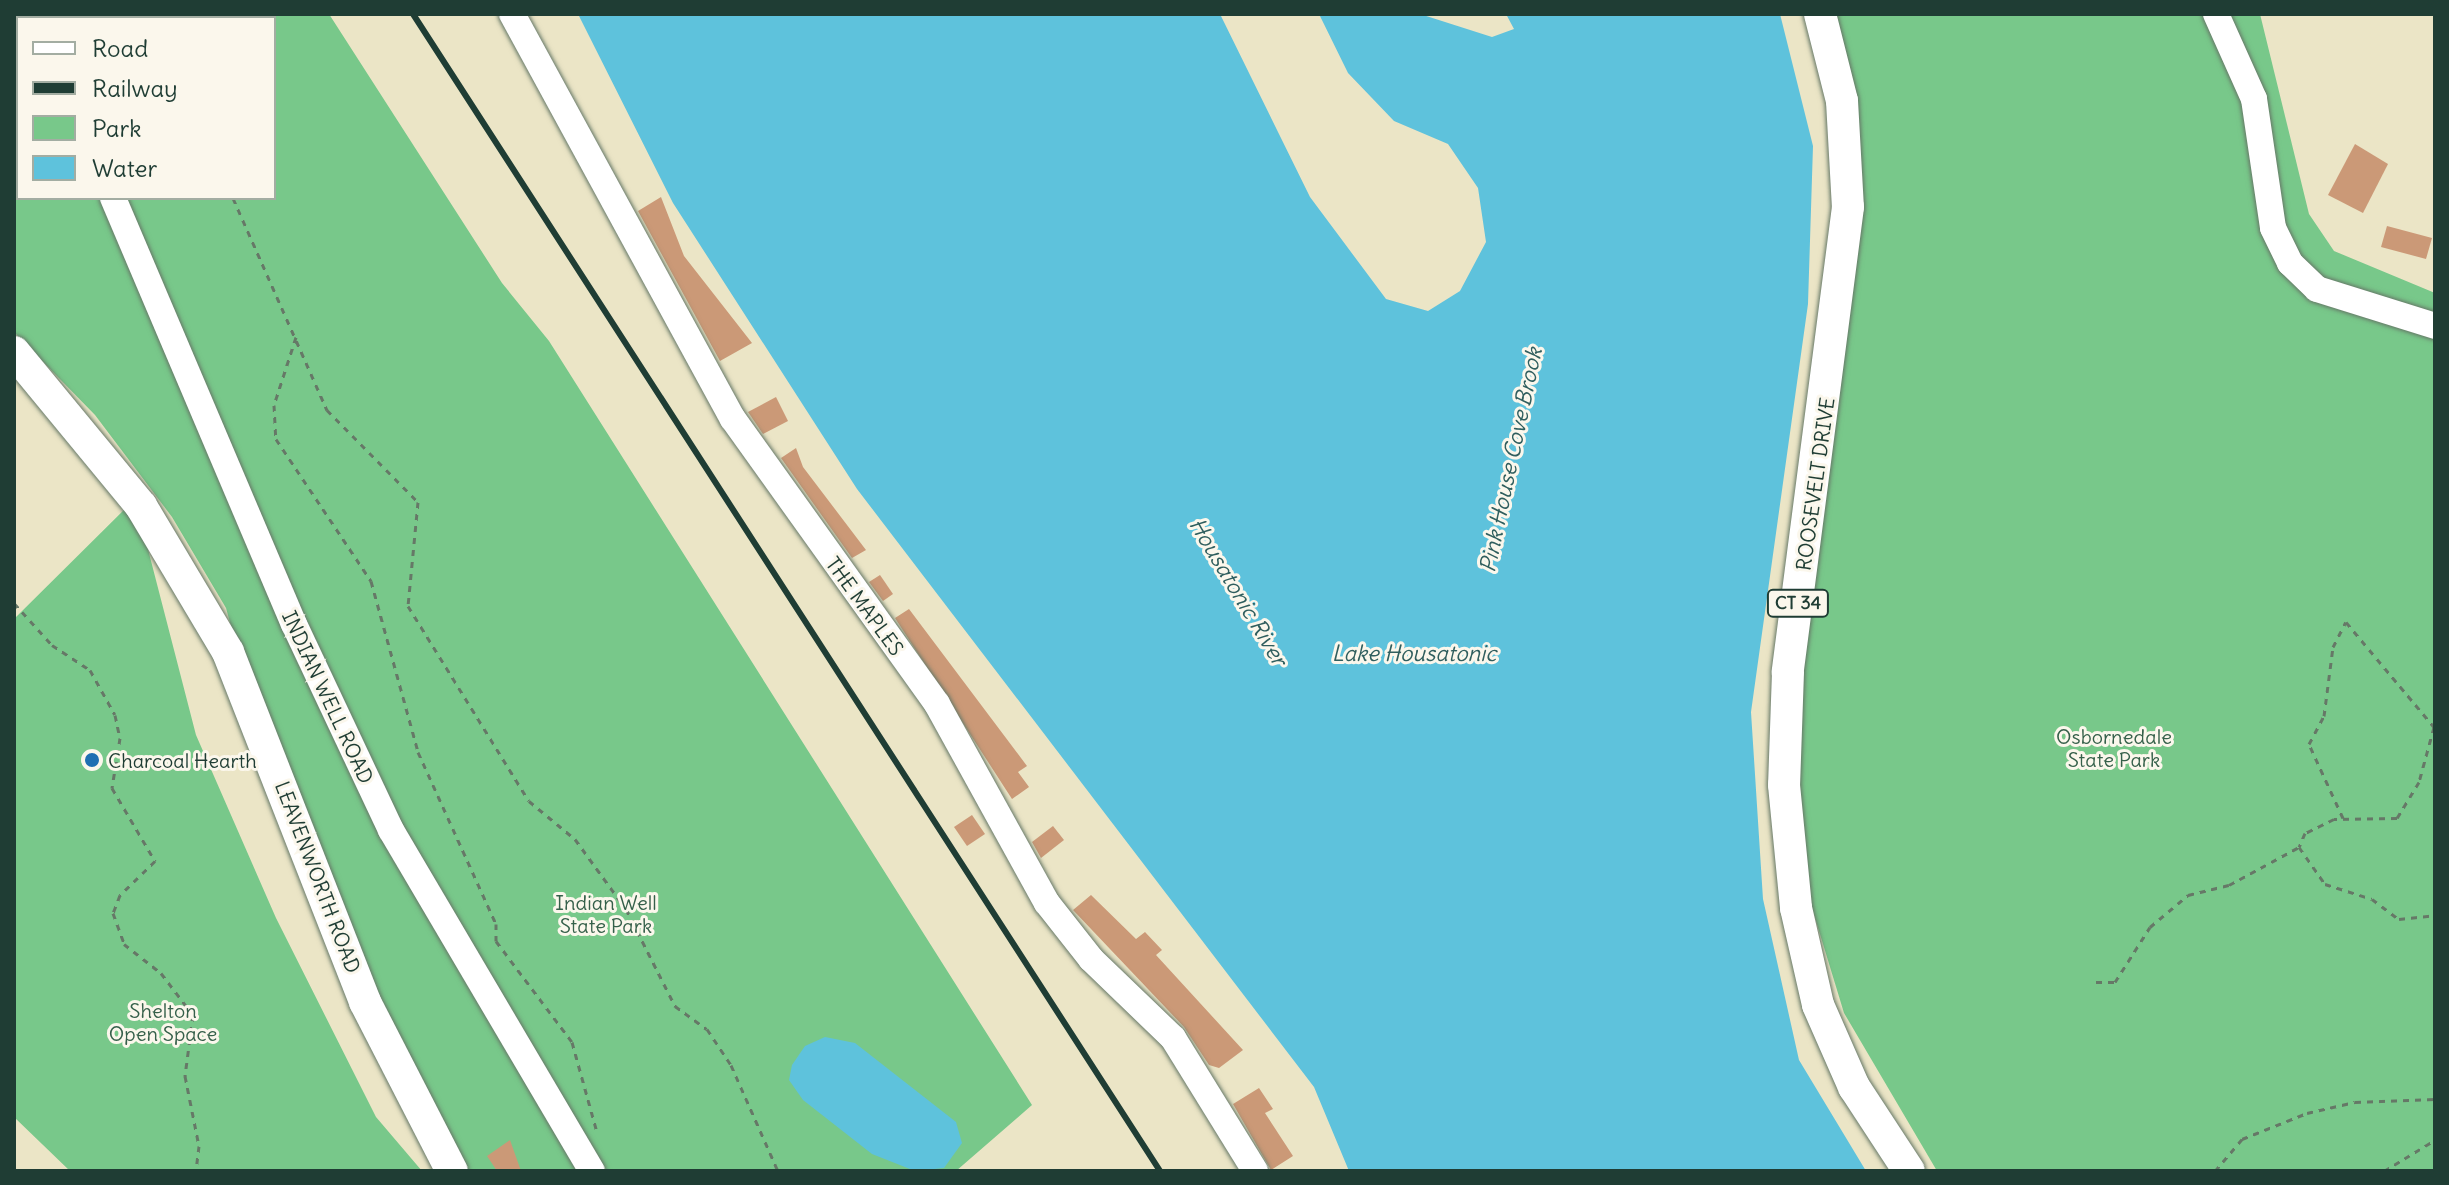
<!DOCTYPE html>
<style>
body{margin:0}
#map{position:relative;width:2449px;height:1185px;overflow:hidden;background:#ebe5c6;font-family:Delius,sans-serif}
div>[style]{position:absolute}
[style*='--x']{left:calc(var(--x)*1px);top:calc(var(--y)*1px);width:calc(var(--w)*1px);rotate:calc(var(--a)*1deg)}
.green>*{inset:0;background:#78c88a}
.water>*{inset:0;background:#5ec2dc}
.building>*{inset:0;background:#cb9977}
.round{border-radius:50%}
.path>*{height:3px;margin-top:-1.5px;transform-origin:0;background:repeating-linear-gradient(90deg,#667867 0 6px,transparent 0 12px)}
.roads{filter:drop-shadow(0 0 2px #667867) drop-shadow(0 0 2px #667867)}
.minor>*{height:26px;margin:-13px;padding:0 13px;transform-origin:13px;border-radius:13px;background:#fff}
.major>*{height:32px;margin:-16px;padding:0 16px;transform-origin:16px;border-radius:16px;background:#fff}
.rail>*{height:6px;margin:-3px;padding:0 3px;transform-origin:3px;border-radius:3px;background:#1f3d34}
.dots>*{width:22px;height:22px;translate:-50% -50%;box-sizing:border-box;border:4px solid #fbf7ec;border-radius:50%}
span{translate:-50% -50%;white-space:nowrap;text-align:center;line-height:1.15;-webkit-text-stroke:6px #fbf7ec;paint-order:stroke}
.shield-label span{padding:2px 6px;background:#fbf7ec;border:2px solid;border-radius:6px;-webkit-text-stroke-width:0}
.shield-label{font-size:18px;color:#1f3d34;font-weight:700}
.street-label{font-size:20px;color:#1f3d34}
.park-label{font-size:20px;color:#35604a}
.poi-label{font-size:20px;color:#1f3d34}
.left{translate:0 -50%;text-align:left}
.water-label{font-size:22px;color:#2f5e5e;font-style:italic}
.frame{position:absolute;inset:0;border:16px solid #1f3d34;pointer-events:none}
.legend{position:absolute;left:16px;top:16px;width:260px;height:184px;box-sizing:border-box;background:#fbf7ec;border:2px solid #a3ada2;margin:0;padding:10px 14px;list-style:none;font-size:24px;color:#1f3d34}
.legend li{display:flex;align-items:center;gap:16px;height:40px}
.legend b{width:40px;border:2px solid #a3ada2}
</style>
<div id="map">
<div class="green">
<i style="clip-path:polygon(evenodd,14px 14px,329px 14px,502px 283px,549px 341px,1032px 1105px,956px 1171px,435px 1171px,277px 794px,226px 608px,172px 517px,95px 415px,14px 332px,14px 14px,18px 18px,274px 18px,274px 198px,18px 198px,18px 18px)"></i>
<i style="clip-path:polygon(1831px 14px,2260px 14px,2309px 214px,2334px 251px,2435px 293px,2435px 1171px,1937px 1171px,1844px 1013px,1802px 875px,1791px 764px,1838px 312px)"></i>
<i style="clip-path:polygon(135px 499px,196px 735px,276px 918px,376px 1117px,422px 1171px,70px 1171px,14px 1117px,14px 619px)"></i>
</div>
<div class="water">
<i style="clip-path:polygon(578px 14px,1220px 14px,1310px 197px,1386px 299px,1428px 311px,1460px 291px,1486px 242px,1478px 188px,1448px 144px,1394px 121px,1348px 73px,1319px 14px,1420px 14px,1492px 37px,1514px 29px,1506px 14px,1780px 14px,1813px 146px,1808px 304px,1751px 712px,1763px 899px,1799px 1060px,1866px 1171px,1349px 1171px,1314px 1087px,857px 489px,673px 203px)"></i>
<i style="clip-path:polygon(825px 1037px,855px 1043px,956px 1122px,962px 1143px,944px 1168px,915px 1171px,872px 1154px,803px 1100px,789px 1080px,792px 1065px,805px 1046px)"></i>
</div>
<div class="building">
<i style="clip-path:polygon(2355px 144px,2388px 164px,2363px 213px,2328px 195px)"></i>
<i style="clip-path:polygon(661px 197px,684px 256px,752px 343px,720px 361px,638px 211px)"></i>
<i style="clip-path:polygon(2387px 226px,2432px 238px,2426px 259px,2381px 247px)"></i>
<i style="clip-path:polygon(776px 397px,788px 421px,763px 434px,748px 412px)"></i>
<i style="clip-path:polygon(796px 448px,803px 467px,866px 550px,852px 558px,781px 458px)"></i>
<i style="clip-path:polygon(880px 575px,893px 594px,883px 601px,869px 582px)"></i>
<i style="clip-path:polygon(909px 609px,1027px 766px,1018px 772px,1029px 787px,1012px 799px,895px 618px)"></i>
<i class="round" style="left:82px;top:750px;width:20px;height:20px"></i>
<i style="clip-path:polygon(972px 815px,985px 834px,967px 846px,954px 827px)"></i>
<i style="clip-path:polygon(1053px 826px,1064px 840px,1041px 858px,1032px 842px)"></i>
<i style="clip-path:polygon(1091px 895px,1136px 939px,1145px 932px,1162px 950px,1156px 955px,1243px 1050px,1219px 1068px,1209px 1065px,1184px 1027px,1073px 910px)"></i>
<i style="clip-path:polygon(1259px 1088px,1273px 1109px,1265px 1113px,1293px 1156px,1271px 1170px,1233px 1104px)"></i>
<i style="clip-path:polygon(510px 1140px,521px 1171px,497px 1171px,487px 1156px)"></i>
</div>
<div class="path">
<i style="--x:140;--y:14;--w:4;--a:63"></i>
<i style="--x:233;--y:198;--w:232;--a:66.1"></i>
<i style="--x:327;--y:410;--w:129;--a:45.3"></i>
<i style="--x:418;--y:502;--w:104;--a:95.5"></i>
<i style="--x:408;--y:606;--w:229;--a:58.2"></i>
<i style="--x:529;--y:801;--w:60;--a:39.6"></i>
<i style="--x:575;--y:839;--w:87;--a:53.9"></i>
<i style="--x:626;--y:909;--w:109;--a:63.2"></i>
<i style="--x:675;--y:1006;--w:39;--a:36"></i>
<i style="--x:707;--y:1029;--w:43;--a:56.3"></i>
<i style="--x:731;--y:1065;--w:116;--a:66.1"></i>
<i style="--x:296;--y:337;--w:71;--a:107.9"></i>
<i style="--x:274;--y:405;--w:34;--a:87"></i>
<i style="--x:276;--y:439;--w:171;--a:56.2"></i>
<i style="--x:371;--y:581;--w:177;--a:74.6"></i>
<i style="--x:418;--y:752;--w:189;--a:65.6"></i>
<i style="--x:496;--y:924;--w:17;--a:90"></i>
<i style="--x:496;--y:941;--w:126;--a:53"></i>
<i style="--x:572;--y:1042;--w:93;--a:74.5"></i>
<i style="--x:14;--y:603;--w:57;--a:47.9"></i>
<i style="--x:52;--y:645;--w:45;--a:33.3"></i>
<i style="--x:90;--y:670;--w:51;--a:60.9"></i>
<i style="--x:115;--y:715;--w:24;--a:78"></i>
<i style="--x:120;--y:738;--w:51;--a:99.1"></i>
<i style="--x:112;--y:788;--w:85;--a:59.5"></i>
<i style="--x:155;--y:861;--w:49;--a:135.8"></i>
<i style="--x:120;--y:895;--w:19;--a:111"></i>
<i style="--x:113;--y:913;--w:33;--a:70"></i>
<i style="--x:124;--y:944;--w:47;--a:38.1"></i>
<i style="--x:161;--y:973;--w:53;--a:52.7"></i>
<i style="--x:193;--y:1015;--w:62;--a:97.5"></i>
<i style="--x:185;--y:1076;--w:71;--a:78.7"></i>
<i style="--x:199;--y:1146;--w:25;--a:97"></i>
<i style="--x:2343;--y:818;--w:81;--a:-114.7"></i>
<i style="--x:2309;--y:744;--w:32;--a:-62"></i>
<i style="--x:2324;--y:716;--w:70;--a:-82.6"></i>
<i style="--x:2333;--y:647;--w:28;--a:-63"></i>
<i style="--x:2346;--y:622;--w:137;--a:50"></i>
<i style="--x:2434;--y:727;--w:57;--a:105.3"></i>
<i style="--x:2419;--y:782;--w:42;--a:121.4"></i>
<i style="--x:2397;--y:818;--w:63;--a:179.1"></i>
<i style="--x:2334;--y:819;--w:32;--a:154"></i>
<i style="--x:2305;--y:833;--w:15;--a:113"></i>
<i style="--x:2299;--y:847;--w:45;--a:54.9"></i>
<i style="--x:2325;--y:884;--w:49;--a:17.7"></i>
<i style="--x:2372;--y:899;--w:34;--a:37"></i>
<i style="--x:2399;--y:919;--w:36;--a:-6"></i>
<i style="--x:2096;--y:982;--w:19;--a:0"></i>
<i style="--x:2115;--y:982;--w:65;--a:-57.5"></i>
<i style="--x:2150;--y:927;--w:50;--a:-40.1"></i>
<i style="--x:2188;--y:895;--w:42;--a:-13.7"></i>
<i style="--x:2229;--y:885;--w:80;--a:-28.5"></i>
<i style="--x:2215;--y:1171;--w:42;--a:-49.8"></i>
<i style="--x:2242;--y:1139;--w:70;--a:-21.8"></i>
<i style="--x:2307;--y:1113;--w:49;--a:-12.9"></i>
<i style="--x:2355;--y:1102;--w:80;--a:-2.1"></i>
<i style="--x:2384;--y:1171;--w:60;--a:-31.3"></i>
</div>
<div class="roads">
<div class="minor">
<i style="--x:41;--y:14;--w:4;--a:63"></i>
<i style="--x:512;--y:14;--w:461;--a:61.4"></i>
<i style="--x:733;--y:419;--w:350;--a:54.4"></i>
<i style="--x:937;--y:704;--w:227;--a:61.1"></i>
<i style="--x:1047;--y:903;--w:71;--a:51.8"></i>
<i style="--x:1091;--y:959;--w:114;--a:43.9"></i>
<i style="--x:1173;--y:1038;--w:156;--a:58.3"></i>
<i style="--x:2216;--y:14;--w:93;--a:65.9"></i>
<i style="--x:2254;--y:99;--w:130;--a:81.6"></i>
<i style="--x:2273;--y:228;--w:39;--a:64"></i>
<i style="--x:2290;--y:263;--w:37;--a:44"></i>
<i style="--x:2317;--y:289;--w:124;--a:17.4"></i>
<i style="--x:113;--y:198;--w:463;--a:67"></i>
<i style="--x:294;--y:624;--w:228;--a:64.8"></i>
<i style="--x:391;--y:830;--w:396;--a:59.5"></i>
</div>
<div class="major">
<i style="--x:1820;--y:14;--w:90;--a:75.8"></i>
<i style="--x:1842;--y:101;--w:106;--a:86.8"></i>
<i style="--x:1848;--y:207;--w:469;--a:97.4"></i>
<i style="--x:1788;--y:672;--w:113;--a:92"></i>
<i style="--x:1784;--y:785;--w:124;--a:84.4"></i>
<i style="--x:1796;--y:908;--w:99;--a:77.2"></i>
<i style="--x:1818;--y:1005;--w:90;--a:66.3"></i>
<i style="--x:1854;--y:1087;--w:100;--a:56.8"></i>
<i style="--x:14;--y:352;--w:200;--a:50.5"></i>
<i style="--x:141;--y:506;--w:170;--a:59.2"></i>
<i style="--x:228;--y:652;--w:376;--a:68.6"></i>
<i style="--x:365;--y:1002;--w:190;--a:62.8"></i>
</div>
</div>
<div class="rail">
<i style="--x:413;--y:14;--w:1377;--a:57.15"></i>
</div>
<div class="dots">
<i style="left:92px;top:760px;background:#1f6fb2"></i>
</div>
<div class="shield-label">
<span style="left:1798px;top:603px">CT 34</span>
</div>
<div class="street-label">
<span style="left:1815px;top:484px;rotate:-82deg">ROOSEVELT DRIVE</span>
<span style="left:865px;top:606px;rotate:54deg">THE MAPLES</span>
<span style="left:328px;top:697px;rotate:65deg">INDIAN WELL ROAD</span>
<span style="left:318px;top:877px;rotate:69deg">LEAVENWORTH ROAD</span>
</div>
<div class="park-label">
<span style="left:2114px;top:748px">Osbornedale<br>State Park</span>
<span style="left:606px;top:914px">Indian Well<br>State Park</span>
<span style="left:163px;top:1022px">Shelton<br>Open Space</span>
</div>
<div class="poi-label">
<span class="left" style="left:108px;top:760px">Charcoal Hearth</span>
</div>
<div class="water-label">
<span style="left:1511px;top:460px;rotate:-78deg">Pink House Cove Brook</span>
<span style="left:1238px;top:592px;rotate:59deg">Housatonic River</span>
<span style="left:1414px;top:654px">Lake Housatonic</span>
</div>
<div class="frame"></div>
<ul class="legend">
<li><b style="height:10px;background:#fff"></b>Road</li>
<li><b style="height:10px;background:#1f3d34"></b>Railway</li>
<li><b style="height:22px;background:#78c88a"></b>Park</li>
<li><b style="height:22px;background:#5ec2dc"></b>Water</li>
</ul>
</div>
